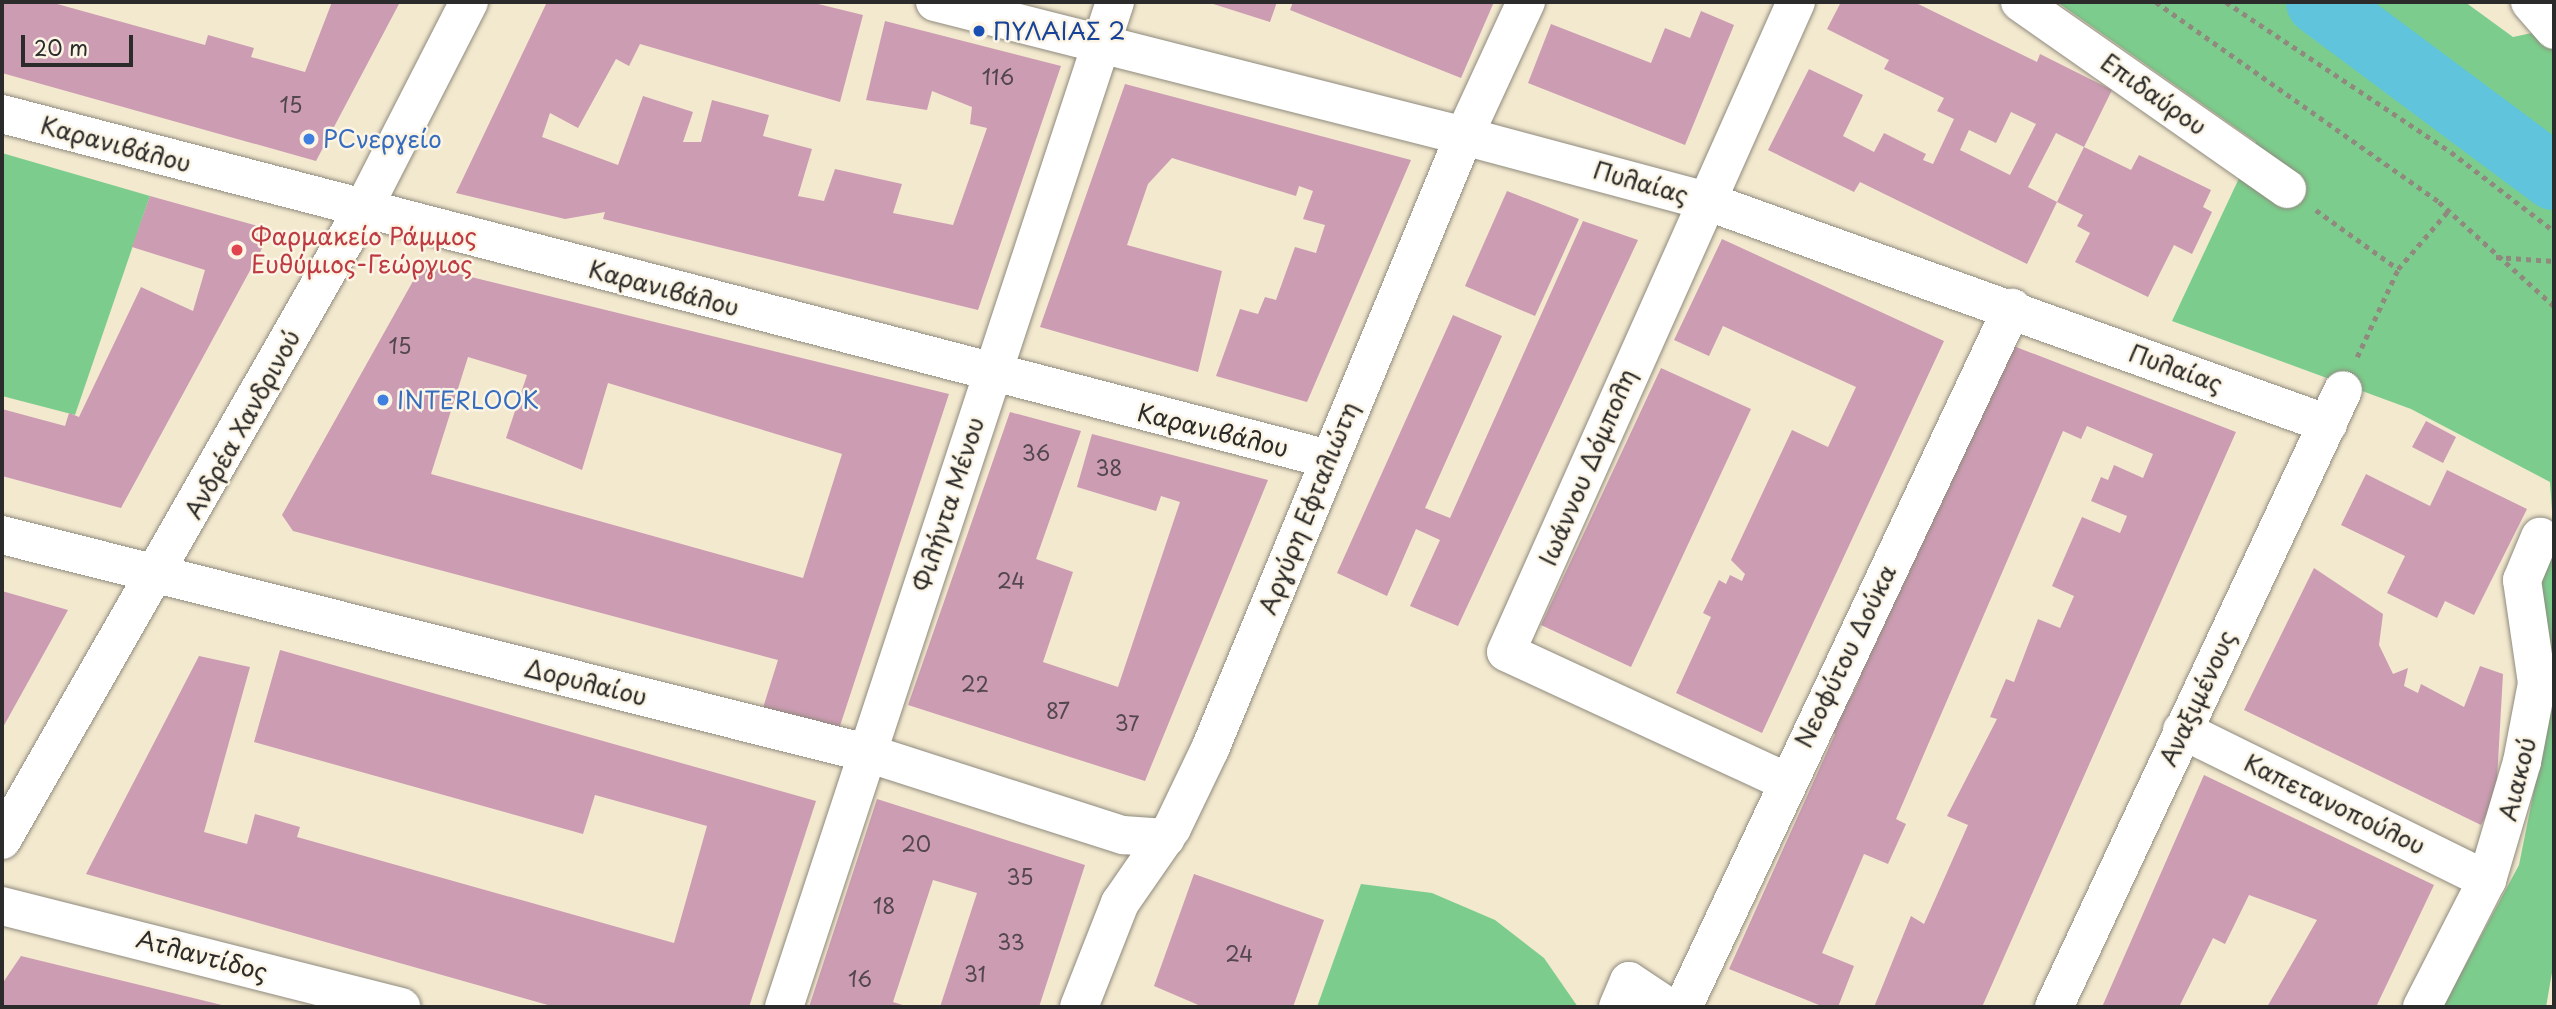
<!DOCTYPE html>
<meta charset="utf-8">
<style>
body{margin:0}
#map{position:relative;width:2556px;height:1009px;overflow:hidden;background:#f3e9cf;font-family:"Playpen Sans",sans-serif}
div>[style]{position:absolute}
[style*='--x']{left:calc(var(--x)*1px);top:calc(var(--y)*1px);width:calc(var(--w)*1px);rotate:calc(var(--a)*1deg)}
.green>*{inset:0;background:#7ccd8d}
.river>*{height:66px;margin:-33px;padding:0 33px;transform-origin:33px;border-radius:33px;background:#5fc4dc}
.building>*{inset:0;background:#cc9cb3}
.path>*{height:4.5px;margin-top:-2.25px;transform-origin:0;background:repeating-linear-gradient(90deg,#8f8a7d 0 5px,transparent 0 10px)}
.roads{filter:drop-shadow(0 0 2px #8f8a7d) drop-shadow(0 0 2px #8f8a7d)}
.street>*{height:38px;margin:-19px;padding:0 19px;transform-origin:19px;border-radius:19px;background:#fff}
.secondary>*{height:38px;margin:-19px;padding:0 19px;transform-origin:19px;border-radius:19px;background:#fff}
.dots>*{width:19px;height:19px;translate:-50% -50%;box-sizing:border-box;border:4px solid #fcf5e5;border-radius:50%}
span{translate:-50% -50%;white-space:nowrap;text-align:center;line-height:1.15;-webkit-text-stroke:5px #fcf5e5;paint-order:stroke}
.number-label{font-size:21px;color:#53474d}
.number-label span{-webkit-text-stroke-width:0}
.transit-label{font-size:24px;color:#164399}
.left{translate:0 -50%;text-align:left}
.street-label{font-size:24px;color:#2b2b2b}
.shop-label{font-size:24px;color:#366cbe}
.health-label{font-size:24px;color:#be3a42}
.frame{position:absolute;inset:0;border:4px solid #2b2b2b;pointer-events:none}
.scale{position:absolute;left:21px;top:35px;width:112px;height:32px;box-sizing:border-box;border:4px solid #2b2b2b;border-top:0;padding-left:9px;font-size:21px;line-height:24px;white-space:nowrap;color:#2b2b2b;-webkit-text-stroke:5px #fcf5e5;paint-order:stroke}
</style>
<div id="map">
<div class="green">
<i style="clip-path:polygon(2057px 2px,2465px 2px,2513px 37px,2554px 28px,2554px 673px,2538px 597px,2553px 525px,2550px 482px,2411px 409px,2172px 321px,2256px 142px)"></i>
<i style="clip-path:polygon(2px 153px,150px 196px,75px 415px,2px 396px)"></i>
<i style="clip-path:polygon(2554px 691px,2554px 961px,2546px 1007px,2443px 1007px,2519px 865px)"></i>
<i style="clip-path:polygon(1361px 884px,1432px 893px,1495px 920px,1544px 958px,1578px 1007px,1317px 1007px)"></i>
</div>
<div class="river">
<i style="--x:2319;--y:2;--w:293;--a:36.7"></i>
</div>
<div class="building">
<i style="clip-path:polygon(2px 2px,50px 2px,205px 45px,208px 35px,254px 48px,251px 57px,305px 72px,332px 2px,400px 2px,316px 161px,2px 73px)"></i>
<i style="clip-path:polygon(547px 2px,810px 2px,863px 15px,840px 102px,640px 44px,629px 66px,616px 59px,578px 128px,550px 113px,542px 137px,618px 165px,643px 96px,693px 112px,683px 142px,701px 142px,712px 100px,769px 115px,763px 136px,812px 149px,798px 196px,824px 201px,835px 169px,902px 184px,893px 213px,953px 225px,987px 128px,970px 124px,972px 107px,932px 91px,927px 110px,866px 100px,885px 21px,1061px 66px,978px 310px,603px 219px,605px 212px,565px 219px,456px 193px)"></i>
<i style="clip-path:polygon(1207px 2px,1277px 2px,1270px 22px)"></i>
<i style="clip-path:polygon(1293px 2px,1494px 2px,1461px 78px,1290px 10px)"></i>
<i style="clip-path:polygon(evenodd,1841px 2px,1914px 2px,2037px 62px,2040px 54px,2112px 90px,2084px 147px,2056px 133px,2028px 187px,2057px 202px,2027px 264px,1860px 182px,1854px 192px,1768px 150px,1809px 69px,1863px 95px,1843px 136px,1874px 152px,1884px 133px,1926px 154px,1923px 160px,1933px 164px,1954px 119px,1937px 111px,1944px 98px,1884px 69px,1889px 60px,1827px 29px,1841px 2px,2011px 112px,2036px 124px,2010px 175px,1960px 150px,1969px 130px,1996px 143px,2011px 112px)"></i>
<i style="clip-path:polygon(1701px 11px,1734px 25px,1685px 145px,1528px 83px,1551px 24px,1651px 63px,1665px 28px,1690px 38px)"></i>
<i style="clip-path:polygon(1125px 84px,1411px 160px,1307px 402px,1216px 376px,1240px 309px,1258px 314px,1265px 297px,1276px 300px,1295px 247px,1316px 253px,1325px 225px,1303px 219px,1313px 191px,1299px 186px,1296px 196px,1172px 158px,1148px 184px,1127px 245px,1222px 271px,1198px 372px,1040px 327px)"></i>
<i style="clip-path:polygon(2084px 147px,2131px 170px,2139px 155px,2211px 190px,2203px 207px,2212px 212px,2192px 254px,2174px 245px,2148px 297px,2075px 262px,2090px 233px,2077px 226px,2083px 215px,2057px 202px)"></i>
<i style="clip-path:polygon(1507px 191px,1579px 219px,1535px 316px,1465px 286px)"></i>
<i style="clip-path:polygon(150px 196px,272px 230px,121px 508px,2px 476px,2px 409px,65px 426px,69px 413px,79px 417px,141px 287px,193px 311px,205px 270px,132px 247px)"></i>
<i style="clip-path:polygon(1583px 221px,1638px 240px,1458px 626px,1410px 606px,1440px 540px,1416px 529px,1387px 596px,1337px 573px,1453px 315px,1502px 336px,1425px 508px,1450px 518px)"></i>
<i style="clip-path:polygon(1722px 239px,1944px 341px,1762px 733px,1676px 693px,1711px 617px,1703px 613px,1719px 580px,1726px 584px,1730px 575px,1742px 581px,1745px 574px,1731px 560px,1792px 430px,1828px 447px,1856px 387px,1723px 326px,1709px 356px,1674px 340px)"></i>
<i style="clip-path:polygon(evenodd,422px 265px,949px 394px,837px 735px,762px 711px,778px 660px,293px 531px,282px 515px,422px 265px,468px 357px,527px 375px,506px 438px,582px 470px,608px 383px,842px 454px,803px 578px,431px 474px,468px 357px)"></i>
<i style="clip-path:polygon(2011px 345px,2236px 432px,1982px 1007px,1874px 1007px,1911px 916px,1924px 924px,1968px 825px,1947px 816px,1997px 719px,1990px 717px,2006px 679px,2014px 682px,2038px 619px,2060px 628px,2074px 596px,2052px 586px,2082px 517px,2120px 533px,2127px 516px,2091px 501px,2101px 477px,2108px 480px,2114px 465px,2143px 478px,2153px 454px,2087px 426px,2081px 439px,2063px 431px,1896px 819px,1906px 824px,1888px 864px,1864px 854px,1822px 953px,1854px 966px,1838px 1007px,1824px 1007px,1729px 969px,1835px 734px,1828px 731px,1844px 696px,1850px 699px,1859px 681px,1852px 678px,1873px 630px,1880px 633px)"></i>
<i style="clip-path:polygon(1661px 368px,1751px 409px,1631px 667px,1541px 625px)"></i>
<i style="clip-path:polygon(1010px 412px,1081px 431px,1036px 559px,1073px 572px,1043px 662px,1118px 687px,1180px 502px,1161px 496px,1156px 511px,1077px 487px,1092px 434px,1268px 480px,1145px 781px,908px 705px)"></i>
<i style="clip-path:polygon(2426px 421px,2456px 437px,2443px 463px,2412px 447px)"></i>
<i style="clip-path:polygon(2447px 470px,2527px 509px,2474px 615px,2445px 601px,2437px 618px,2387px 593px,2405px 556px,2341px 525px,2366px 474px,2430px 506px)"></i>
<i style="clip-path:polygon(2314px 568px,2383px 614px,2379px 645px,2393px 674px,2408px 668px,2404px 686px,2418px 693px,2421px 684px,2464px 707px,2480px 666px,2503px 674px,2496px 797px,2481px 825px,2244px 710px)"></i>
<i style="clip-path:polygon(2px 591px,68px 610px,2px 729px)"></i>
<i style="clip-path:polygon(280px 650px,816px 801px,749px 1007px,555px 1007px,86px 874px,199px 656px,250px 667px,204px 832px,247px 844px,255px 814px,300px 827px,297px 837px,674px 943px,707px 826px,595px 795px,583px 834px,254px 742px)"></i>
<i style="clip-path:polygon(2204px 775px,2434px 885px,2376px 1007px,2267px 1007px,2317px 920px,2249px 895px,2225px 944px,2213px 938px,2179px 1007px,2102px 1007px)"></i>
<i style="clip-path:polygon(877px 799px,1085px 865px,1039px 1007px,940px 1007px,977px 893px,933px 880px,893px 1002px,909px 1007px,809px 1007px)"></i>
<i style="clip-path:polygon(1194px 874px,1324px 920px,1293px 1007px,1203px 1007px,1154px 986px)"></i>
<i style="clip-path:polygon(21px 956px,226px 1006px,226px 1007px,2px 1007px,2px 984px)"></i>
</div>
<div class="path">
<i style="--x:2156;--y:2;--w:347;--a:35.2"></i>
<i style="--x:2439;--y:202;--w:155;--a:42.1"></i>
<i style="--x:2226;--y:2;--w:270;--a:33.7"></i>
<i style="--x:2451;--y:152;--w:130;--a:37.5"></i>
<i style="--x:2316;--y:210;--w:101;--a:35.7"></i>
<i style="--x:2496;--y:257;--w:58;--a:3.9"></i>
<i style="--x:2357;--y:357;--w:97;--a:-65"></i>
<i style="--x:2398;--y:269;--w:78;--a:-49.2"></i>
</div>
<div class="roads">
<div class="street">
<i style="--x:2020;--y:2;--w:326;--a:35"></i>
<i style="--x:2530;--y:2;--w:37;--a:49"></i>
<i style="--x:2;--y:114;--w:1370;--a:14.58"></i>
<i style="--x:2;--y:535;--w:892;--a:14.15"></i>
<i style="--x:867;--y:753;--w:269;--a:17.8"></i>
<i style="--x:1123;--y:835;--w:43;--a:4"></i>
<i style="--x:2182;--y:730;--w:340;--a:26.2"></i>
<i style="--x:1785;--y:781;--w:307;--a:-155.2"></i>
<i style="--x:1506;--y:652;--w:712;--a:-65.96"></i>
<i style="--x:2;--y:840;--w:727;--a:-60.23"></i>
<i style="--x:363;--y:209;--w:233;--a:-62.9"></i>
<i style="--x:2;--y:906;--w:412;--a:14.2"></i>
<i style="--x:784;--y:1007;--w:1058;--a:-71.77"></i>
<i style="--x:1079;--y:1007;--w:112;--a:-68.5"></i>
<i style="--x:1120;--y:903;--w:91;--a:-55.3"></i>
<i style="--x:1172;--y:828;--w:88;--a:-64.3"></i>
<i style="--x:1210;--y:749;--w:664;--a:-67.49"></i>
<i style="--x:1464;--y:136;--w:247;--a:15"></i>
<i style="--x:1703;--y:200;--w:664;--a:19.72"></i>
<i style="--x:1618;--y:1007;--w:28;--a:-67"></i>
<i style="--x:1629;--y:981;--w:47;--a:33.7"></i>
<i style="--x:1683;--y:1007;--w:773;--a:-64.79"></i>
<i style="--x:2054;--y:1007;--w:681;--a:-64.9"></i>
<i style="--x:2422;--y:1007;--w:143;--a:-62.9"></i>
<i style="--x:2487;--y:880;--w:123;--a:-73.5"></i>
<i style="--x:2522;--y:762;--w:80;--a:-79.2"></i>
<i style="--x:2537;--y:683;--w:104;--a:-98.3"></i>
<i style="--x:2522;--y:580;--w:47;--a:-67.3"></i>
</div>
<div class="secondary">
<i style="--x:935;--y:2;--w:546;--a:14.21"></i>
<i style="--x:1464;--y:136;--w:148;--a:-65.2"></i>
</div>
</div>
<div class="dots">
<i style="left:979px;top:31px;background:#1a4fb4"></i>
<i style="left:309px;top:139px;background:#3f7fe0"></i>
<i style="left:237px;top:250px;background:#e0444e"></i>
<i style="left:383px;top:400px;background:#3f7fe0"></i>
</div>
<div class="number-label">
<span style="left:998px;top:76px">116</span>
<span style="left:291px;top:104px">15</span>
<span style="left:400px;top:345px">15</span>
<span style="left:1036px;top:452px">36</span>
<span style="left:1109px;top:467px">38</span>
<span style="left:1011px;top:580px">24</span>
<span style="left:975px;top:683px">22</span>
<span style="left:1058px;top:710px">87</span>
<span style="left:1127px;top:722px">37</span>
<span style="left:916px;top:843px">20</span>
<span style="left:1020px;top:876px">35</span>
<span style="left:884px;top:905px">18</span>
<span style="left:1011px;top:941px">33</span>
<span style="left:1239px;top:953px">24</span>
<span style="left:975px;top:973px">31</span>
<span style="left:860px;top:978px">16</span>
</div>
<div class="transit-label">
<span class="left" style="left:993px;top:31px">ΠΥΛΑΙΑΣ 2</span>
</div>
<div class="street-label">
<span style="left:2154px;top:94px;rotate:35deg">Επιδαύρου</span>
<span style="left:116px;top:144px;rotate:15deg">Καρανιβάλου</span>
<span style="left:1641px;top:182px;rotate:16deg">Πυλαίας</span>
<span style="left:664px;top:288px;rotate:15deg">Καρανιβάλου</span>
<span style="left:2176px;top:368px;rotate:20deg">Πυλαίας</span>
<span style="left:242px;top:424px;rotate:-61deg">Ανδρέα Χανδρινού</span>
<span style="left:1213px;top:430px;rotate:14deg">Καρανιβάλου</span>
<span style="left:1587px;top:467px;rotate:-67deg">Ιωάννου Δόμπολη</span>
<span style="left:948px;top:504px;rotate:-72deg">Φιλήντα Μένου</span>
<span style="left:1308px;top:508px;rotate:-68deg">Αργύρη Εφταλιώτη</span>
<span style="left:1845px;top:656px;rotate:-64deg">Νεοφύτου Δούκα</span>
<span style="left:586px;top:682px;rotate:14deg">Δορυλαίου</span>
<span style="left:2197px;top:698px;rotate:-65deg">Αναξιμένους</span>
<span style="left:2517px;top:779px;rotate:-76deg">Αιακού</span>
<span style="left:2335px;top:804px;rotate:26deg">Καπετανοπούλου</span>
<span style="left:202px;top:955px;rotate:15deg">Ατλαντίδος</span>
</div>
<div class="shop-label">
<span class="left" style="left:323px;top:139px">PCνεργείο</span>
<span class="left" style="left:397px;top:400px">INTERLOOK</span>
</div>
<div class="health-label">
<span class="left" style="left:251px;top:250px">Φαρμακείο Ράμμος<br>Ευθύμιος-Γεώργιος</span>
</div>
<div class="frame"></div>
<div class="scale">20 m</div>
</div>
